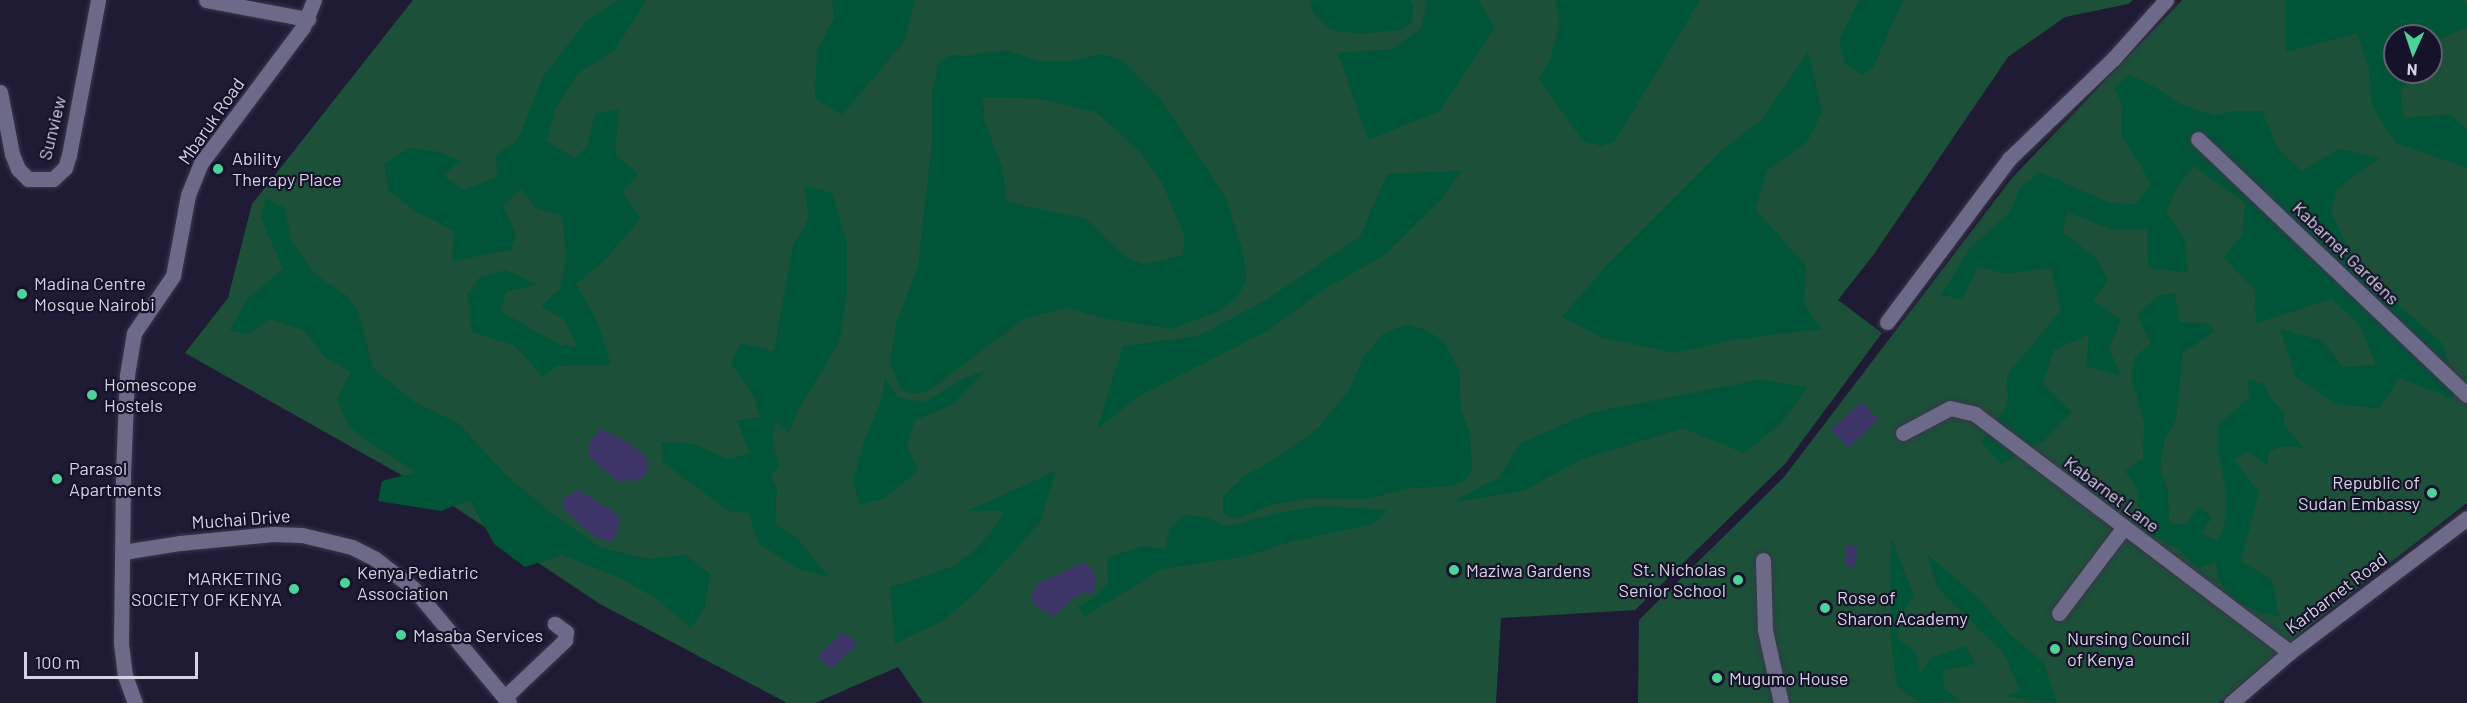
<!DOCTYPE html>
<style>
body{margin:0}
#map{position:relative;width:2467px;height:703px;overflow:hidden;background:#1f1b34;font-family:Barlow,sans-serif}
div>[style]{position:absolute}
[style*='--x']{left:calc(var(--x)*1px);top:calc(var(--y)*1px);width:calc(var(--w)*1px);rotate:calc(var(--a)*1deg)}
.green>*{inset:0;background:#1c5039}
.forest>*{inset:0;background:#005437}
.water>*{inset:0;background:#3d3568}
.roads{filter:drop-shadow(0 0 2px #3a364b) drop-shadow(0 0 2px #3a364b)}
.minor>*{height:15px;margin:-7.5px;padding:0 7.5px;transform-origin:7.5px;border-radius:7.5px;background:#6c6a88}
.dots>*{width:16px;height:16px;translate:-50% -50%;box-sizing:border-box;border:3px solid #16122a;border-radius:50%}
span{translate:-50% -50%;white-space:nowrap;text-align:center;line-height:1.15;-webkit-text-stroke:4.5px #16122a;paint-order:stroke}
.street-label{font-size:18px;color:#d4d3e4}
.poi-label{font-size:18px;color:#d4d3e4}
.left{translate:0 -50%;text-align:left}
.right{translate:-100% -50%;text-align:right}
.north{position:absolute;left:2383px;top:24px;width:60px;height:60px;box-sizing:border-box;background:#16122a;border:2px solid #625f74;border-radius:50%;rotate:183deg;font-size:16px;font-weight:700;line-height:24px;text-align:center;color:#d4d3e4}
.north::after{content:'';display:block;margin:auto;width:21px;height:27px;background:#4dd39a;clip-path:polygon(50% 0,100% 100%,50% 72%,0 100%)}
.scale{position:absolute;left:24px;top:652px;width:174px;height:27px;box-sizing:border-box;border:3px solid #d4d3e4;border-top:0;padding-left:8px;font-size:18px;line-height:21px;white-space:nowrap;color:#d4d3e4;-webkit-text-stroke:4px #16122a;paint-order:stroke}
</style>
<div id="map">
<div class="green">
<i style="clip-path:polygon(413px 0,2133px 0,2128px 4px,2065px 17px,2008px 57px,1874px 254px,1838px 300px,1882px 333px,1785px 464px,1635px 610px,1501px 618px,1496px 703px,923px 703px,898px 667px,815px 703px,787px 703px,600px 604px,435px 494px,185px 353px,228px 298px,252px 204px)"></i>
<i style="clip-path:polygon(evenodd,2182px 0,2467px 0,2467px 503px,2313px 623px,2219px 703px,1638px 703px,1639px 620px,1784px 477px,2012px 178px,2182px 0,2395px 36px,2431px 36px,2431px 72px,2395px 72px,2395px 36px)"></i>
</div>
<div class="forest">
<i style="clip-path:polygon(618px 0,646px 0,615px 50px,578px 73px,556px 108px,546px 141px,574px 158px,587px 147px,595px 114px,619px 109px,615px 154px,638px 174px,622px 192px,641px 218px,605px 260px,576px 284px,597px 320px,611px 365px,556px 366px,543px 377px,514px 345px,473px 333px,467px 295px,480px 277px,506px 270px,538px 285px,507px 291px,500px 311px,560px 345px,577px 347px,564px 319px,541px 307px,560px 289px,566px 257px,562px 215px,536px 208px,521px 189px,503px 206px,516px 234px,511px 250px,452px 261px,454px 231px,415px 211px,389px 191px,384px 164px,410px 148px,439px 152px,461px 161px,443px 175px,464px 190px,497px 177px,496px 155px,518px 140px,543px 76px,586px 22px)"></i>
<i style="clip-path:polygon(832px 0,915px 0,904px 42px,842px 115px,815px 98px,817px 51px,834px 18px)"></i>
<i style="clip-path:polygon(1310px 0,1410px 0,1413px 7px,1412px 22px,1399px 30px,1360px 34px,1331px 30px,1313px 13px)"></i>
<i style="clip-path:polygon(1427px 0,1478px 0,1495px 27px,1440px 111px,1368px 140px,1338px 53px,1392px 49px,1422px 28px)"></i>
<i style="clip-path:polygon(1555px 0,1700px 0,1615px 141px,1601px 146px,1583px 141px,1539px 79px,1551px 58px,1560px 21px)"></i>
<i style="clip-path:polygon(1859px 0,1904px 0,1895px 17px,1873px 68px,1862px 75px,1845px 64px,1839px 40px)"></i>
<i style="clip-path:polygon(2286px 0,2463px 0,2467px 5px,2467px 27px,2437px 40px,2431px 54px,2431px 36px,2395px 36px,2395px 72px,2423px 72px,2400px 89px,2404px 118px,2449px 114px,2467px 129px,2467px 168px,2396px 143px,2372px 106px,2369px 69px,2357px 33px,2286px 52px)"></i>
<i style="clip-path:polygon(evenodd,1006px 50px,1040px 61px,1067px 62px,1101px 54px,1122px 60px,1161px 100px,1226px 198px,1242px 249px,1247px 280px,1237px 297px,1219px 311px,1172px 329px,1107px 319px,1067px 308px,1025px 318px,928px 391px,915px 394px,901px 390px,890px 362px,896px 325px,918px 266px,932px 142px,932px 93px,939px 62px,951px 55px,967px 56px,1006px 50px,983px 97px,1036px 98px,1096px 112px,1141px 153px,1163px 184px,1185px 238px,1183px 255px,1145px 264px,1127px 258px,1086px 219px,1007px 202px,1002px 167px,984px 120px,983px 97px)"></i>
<i style="clip-path:polygon(1808px 52px,1822px 112px,1807px 142px,1768px 169px,1755px 209px,1806px 266px,1804px 305px,1822px 329px,1738px 339px,1674px 353px,1601px 337px,1562px 317px,1607px 265px,1721px 151px,1763px 118px)"></i>
<i style="clip-path:polygon(2129px 75px,2150px 84px,2182px 105px,2215px 116px,2234px 111px,2262px 111px,2277px 148px,2302px 171px,2339px 149px,2379px 158px,2337px 189px,2331px 211px,2346px 244px,2360px 264px,2384px 292px,2444px 345px,2454px 399px,2399px 378px,2379px 408px,2335px 404px,2295px 376px,2280px 329px,2323px 341px,2343px 367px,2376px 365px,2361px 327px,2332px 299px,2256px 323px,2255px 291px,2224px 257px,2242px 235px,2245px 203px,2194px 166px,2175px 190px,2166px 213px,2184px 238px,2188px 273px,2148px 268px,2147px 230px,2113px 230px,2067px 212px,2063px 232px,2097px 259px,2108px 280px,2093px 300px,2121px 319px,2109px 349px,2121px 376px,2086px 366px,2089px 334px,2054px 350px,2043px 384px,2071px 412px,2045px 440px,2001px 464px,1981px 443px,2008px 405px,2007px 375px,2061px 310px,2051px 268px,2007px 274px,1978px 267px,1962px 299px,1941px 295px,1971px 247px,2009px 213px,2020px 188px,2040px 172px,2110px 203px,2136px 204px,2151px 183px,2121px 135px,2122px 104px,2114px 88px)"></i>
<i style="clip-path:polygon(1462px 171px,1438px 203px,1383px 256px,1326px 288px,1269px 330px,1139px 396px,1097px 429px,1123px 346px,1199px 336px,1266px 300px,1360px 237px,1387px 174px)"></i>
<i style="clip-path:polygon(804px 186px,832px 193px,847px 244px,847px 294px,839px 342px,798px 410px,789px 432px,776px 422px,772px 438px,779px 467px,771px 475px,777px 488px,775px 524px,798px 539px,828px 576px,798px 569px,758px 543px,749px 513px,729px 511px,664px 463px,661px 442px,693px 444px,728px 459px,750px 453px,737px 421px,760px 417px,753px 394px,731px 364px,740px 343px,774px 351px,793px 246px,809px 218px)"></i>
<i style="clip-path:polygon(266px 198px,285px 208px,291px 241px,314px 273px,347px 296px,358px 311px,373px 368px,414px 402px,458px 423px,508px 477px,554px 515px,601px 548px,648px 559px,686px 555px,710px 574px,705px 607px,691px 628px,658px 600px,623px 579px,562px 555px,525px 567px,494px 544px,470px 500px,441px 511px,378px 501px,382px 481px,417px 472px,371px 444px,348px 425px,337px 399px,351px 372px,324px 356px,304px 330px,270px 319px,248px 334px,230px 331px,247px 299px,283px 269px,261px 218px)"></i>
<i style="clip-path:polygon(2175px 294px,2180px 322px,2206px 323px,2215px 331px,2183px 353px,2176px 420px,2165px 438px,2160px 468px,2168px 492px,2169px 523px,2186px 525px,2198px 507px,2212px 517px,2201px 534px,2218px 541px,2226px 519px,2226px 490px,2218px 450px,2218px 425px,2249px 398px,2248px 380px,2263px 383px,2272px 400px,2284px 412px,2284px 425px,2304px 448px,2284px 446px,2269px 451px,2267px 465px,2247px 451px,2234px 460px,2259px 492px,2241px 561px,2272px 580px,2279px 616px,2259px 612px,2228px 597px,2217px 575px,2216px 562px,2197px 568px,2179px 549px,2150px 534px,2139px 513px,2138px 490px,2125px 471px,2143px 459px,2144px 423px,2131px 375px,2135px 357px,2151px 344px,2137px 315px,2159px 295px)"></i>
<i style="clip-path:polygon(1408px 324px,1428px 331px,1445px 343px,1459px 370px,1461px 409px,1470px 435px,1472px 470px,1464px 481px,1453px 486px,1410px 488px,1366px 499px,1307px 498px,1272px 505px,1235px 519px,1223px 513px,1223px 496px,1243px 477px,1278px 457px,1318px 428px,1349px 390px,1363px 358px,1383px 334px)"></i>
<i style="clip-path:polygon(986px 370px,952px 405px,915px 420px,907px 447px,918px 470px,885px 498px,860px 505px,853px 482px,864px 441px,882px 399px,885px 378px,898px 398px,924px 402px,965px 378px)"></i>
<i style="clip-path:polygon(1758px 380px,1808px 387px,1781px 423px,1744px 453px,1683px 428px,1580px 460px,1524px 491px,1452px 502px,1498px 478px,1521px 443px,1590px 413px)"></i>
<i style="clip-path:polygon(1056px 471px,1040px 522px,1010px 556px,974px 594px,944px 620px,895px 644px,890px 587px,952px 567px,977px 548px,998px 523px,1004px 511px,968px 511px)"></i>
<i style="clip-path:polygon(1320px 506px,1387px 510px,1373px 524px,1297px 540px,1243px 557px,1162px 569px,1085px 616px,1078px 606px,1093px 599px,1108px 583px,1107px 558px,1143px 546px,1165px 549px,1170px 528px,1185px 515px,1206px 517px,1228px 527px,1276px 513px)"></i>
<i style="clip-path:polygon(1892px 538px,1914px 596px,1904px 611px,1897px 638px,1915px 651px,1920px 673px,1932px 657px,1966px 646px,1975px 664px,1942px 670px,1945px 689px,1961px 701px,1920px 703px,1897px 686px,1891px 642px,1890px 564px)"></i>
<i style="clip-path:polygon(1927px 554px,1978px 598px,2012px 636px,2044px 663px,2057px 703px,2006px 696px,2020px 690px,2005px 654px,1937px 587px)"></i>
</div>
<div class="water">
<i style="clip-path:polygon(1862px 402px,1879px 420px,1848px 448px,1831px 429px)"></i>
<i style="clip-path:polygon(600px 428px,631px 444px,648px 458px,648px 471px,640px 480px,617px 481px,590px 458px,588px 445px)"></i>
<i style="clip-path:polygon(578px 490px,612px 510px,619px 519px,618px 533px,610px 542px,594px 536px,564px 510px,563px 499px)"></i>
<i style="clip-path:polygon(1846px 545px,1857px 546px,1856px 567px,1845px 566px)"></i>
<i style="clip-path:polygon(1084px 562px,1094px 571px,1096px 582px,1093px 594px,1085px 592px,1072px 599px,1054px 617px,1034px 605px,1031px 595px,1037px 584px)"></i>
<i style="clip-path:polygon(843px 632px,858px 644px,831px 669px,817px 656px)"></i>
</div>
<div class="roads">
<div class="minor">
<i style="--x:206;--y:0;--w:104;--a:10.6"></i>
<i style="--x:0;--y:92;--w:63;--a:79"></i>
<i style="--x:12;--y:154;--w:16;--a:68"></i>
<i style="--x:18;--y:169;--w:14;--a:45"></i>
<i style="--x:28;--y:179;--w:25;--a:0"></i>
<i style="--x:53;--y:179;--w:16;--a:-43"></i>
<i style="--x:65;--y:168;--w:14;--a:-73"></i>
<i style="--x:69;--y:155;--w:158;--a:-79.4"></i>
<i style="--x:2198;--y:139;--w:371;--a:43.6"></i>
<i style="--x:1887;--y:322;--w:204;--a:-53.2"></i>
<i style="--x:2009;--y:159;--w:146;--a:-43.9"></i>
<i style="--x:2114;--y:58;--w:78;--a:-48.1"></i>
<i style="--x:1903;--y:433;--w:53;--a:-28"></i>
<i style="--x:1950;--y:408;--w:26;--a:13"></i>
<i style="--x:1975;--y:414;--w:395;--a:37.1"></i>
<i style="--x:123;--y:552;--w:58;--a:-9"></i>
<i style="--x:180;--y:543;--w:93;--a:-5.5"></i>
<i style="--x:273;--y:534;--w:29;--a:2"></i>
<i style="--x:302;--y:535;--w:51;--a:13.5"></i>
<i style="--x:352;--y:547;--w:25;--a:27"></i>
<i style="--x:374;--y:558;--w:49;--a:37.6"></i>
<i style="--x:413;--y:588;--w:150;--a:50.1"></i>
<i style="--x:1763;--y:560;--w:70;--a:88.4"></i>
<i style="--x:1765;--y:630;--w:75;--a:77.6"></i>
<i style="--x:2059;--y:613;--w:108;--a:-52.9"></i>
<i style="--x:505;--y:697;--w:83;--a:-43.5"></i>
<i style="--x:565;--y:640;--w:8;--a:-83"></i>
<i style="--x:566;--y:632;--w:14;--a:-144"></i>
<i style="--x:135;--y:703;--w:29;--a:-110"></i>
<i style="--x:125;--y:676;--w:33;--a:-97"></i>
<i style="--x:121;--y:643;--w:169;--a:-89.3"></i>
<i style="--x:123;--y:474;--w:99;--a:-87.7"></i>
<i style="--x:127;--y:375;--w:43;--a:-80.5"></i>
<i style="--x:134;--y:333;--w:69;--a:-55.6"></i>
<i style="--x:173;--y:276;--w:82;--a:-79.5"></i>
<i style="--x:188;--y:195;--w:35;--a:-68"></i>
<i style="--x:201;--y:163;--w:170;--a:-53.1"></i>
<i style="--x:303;--y:27;--w:29;--a:-68"></i>
<i style="--x:2231;--y:703;--w:78;--a:-40.8"></i>
<i style="--x:2290;--y:652;--w:222;--a:-37.1"></i>
</div>
</div>
<div class="dots">
<i style="left:218px;top:169px;background:#4dd39a"></i>
<i style="left:22px;top:294px;background:#4dd39a"></i>
<i style="left:92px;top:395px;background:#4dd39a"></i>
<i style="left:57px;top:479px;background:#4dd39a"></i>
<i style="left:2432px;top:493px;background:#4dd39a"></i>
<i style="left:1454px;top:570px;background:#4dd39a"></i>
<i style="left:1738px;top:580px;background:#4dd39a"></i>
<i style="left:345px;top:583px;background:#4dd39a"></i>
<i style="left:294px;top:589px;background:#4dd39a"></i>
<i style="left:1825px;top:608px;background:#4dd39a"></i>
<i style="left:401px;top:635px;background:#4dd39a"></i>
<i style="left:2055px;top:649px;background:#4dd39a"></i>
<i style="left:1717px;top:678px;background:#4dd39a"></i>
</div>
<div class="street-label">
<span style="left:211px;top:121px;rotate:-55deg">Mbaruk Road</span>
<span style="left:52px;top:128px;rotate:-76deg">Sunview</span>
<span style="left:2346px;top:253px;rotate:44deg">Kabarnet Gardens</span>
<span style="left:2112px;top:494px;rotate:37deg">Kabarnet Lane</span>
<span style="left:241px;top:519px;rotate:-4deg">Muchai Drive</span>
<span style="left:2336px;top:593px;rotate:-37deg">Karbarnet Road</span>
</div>
<div class="poi-label">
<span class="left" style="left:232px;top:169px">Ability<br>Therapy Place</span>
<span class="left" style="left:34px;top:294px">Madina Centre<br>Mosque Nairobi</span>
<span class="left" style="left:104px;top:395px">Homescope<br>Hostels</span>
<span class="left" style="left:69px;top:479px">Parasol<br>Apartments</span>
<span class="right" style="left:2420px;top:493px">Republic of<br>Sudan Embassy</span>
<span class="left" style="left:1466px;top:570px">Maziwa Gardens</span>
<span class="right" style="left:1726px;top:580px">St. Nicholas<br>Senior School</span>
<span class="left" style="left:357px;top:583px">Kenya Pediatric<br>Association</span>
<span class="right" style="left:282px;top:589px">MARKETING<br>SOCIETY OF KENYA</span>
<span class="left" style="left:1837px;top:608px">Rose of<br>Sharon Academy</span>
<span class="left" style="left:413px;top:635px">Masaba Services</span>
<span class="left" style="left:2067px;top:649px">Nursing Council<br>of Kenya</span>
<span class="left" style="left:1729px;top:678px">Mugumo House</span>
</div>
<div class="north">N</div>
<div class="scale">100 m</div>
</div>
